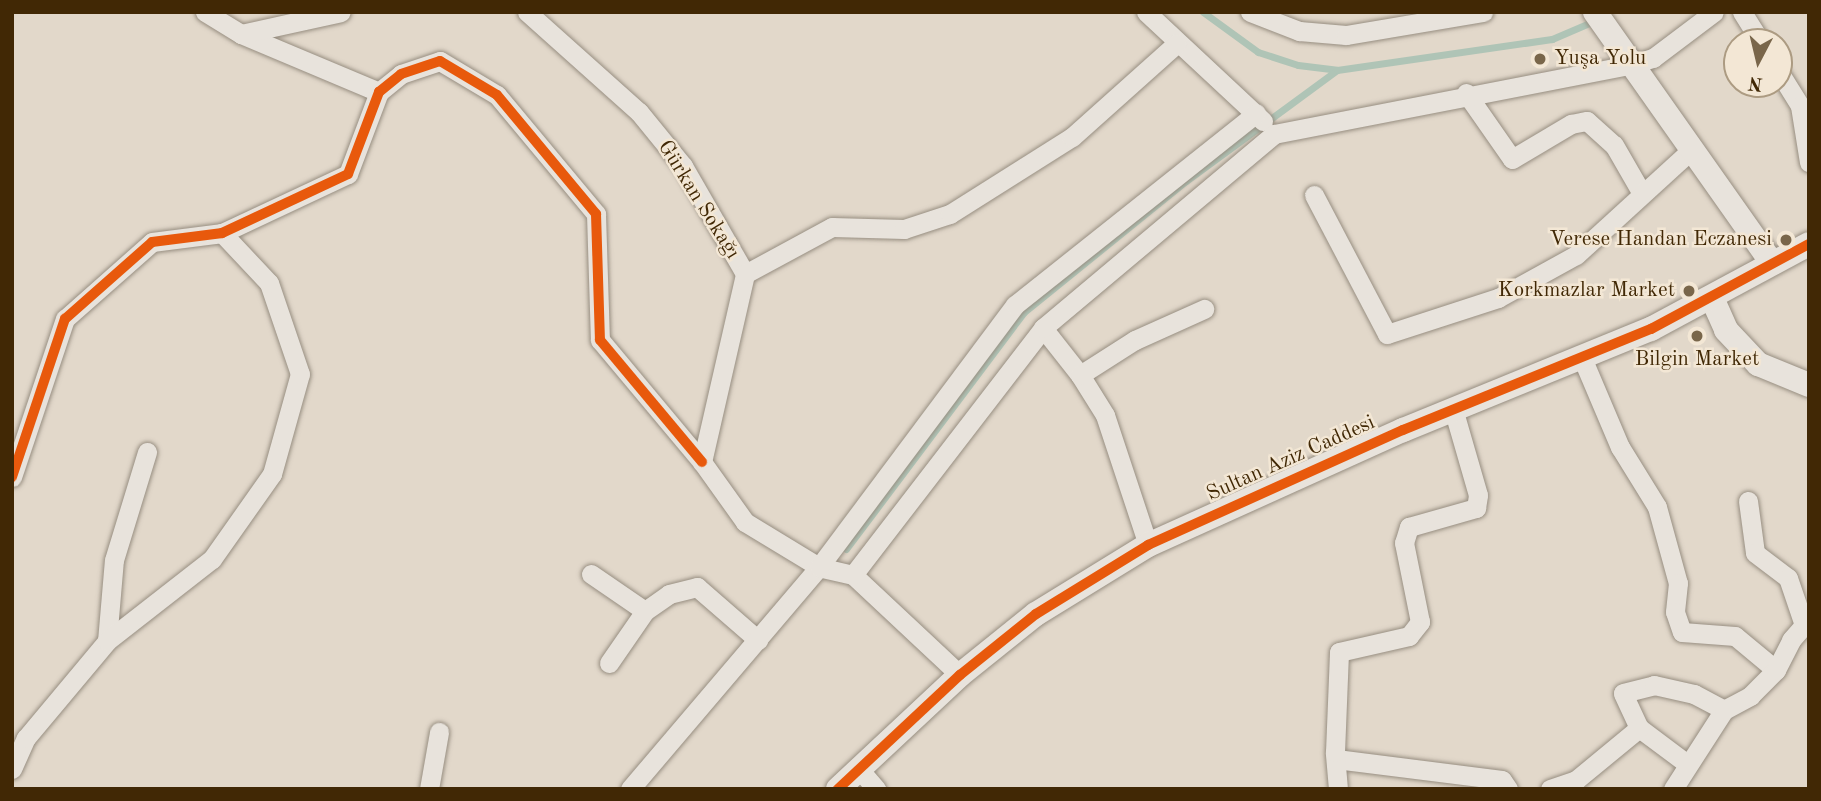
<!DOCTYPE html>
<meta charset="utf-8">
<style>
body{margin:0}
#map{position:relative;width:1821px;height:801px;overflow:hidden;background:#e2d8ca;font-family:"Old Standard TT",serif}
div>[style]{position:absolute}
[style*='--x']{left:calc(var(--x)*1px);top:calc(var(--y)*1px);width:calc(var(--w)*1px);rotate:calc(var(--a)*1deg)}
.stream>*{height:7px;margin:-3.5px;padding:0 3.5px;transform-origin:3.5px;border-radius:3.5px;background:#afc4b6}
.roads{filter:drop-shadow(0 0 2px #978e81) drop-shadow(0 0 2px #978e81)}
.minor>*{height:19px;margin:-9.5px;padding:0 9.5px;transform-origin:9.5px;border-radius:9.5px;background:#e8e3dc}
.tertiary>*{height:24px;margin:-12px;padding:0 12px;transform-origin:12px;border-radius:12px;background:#e8e3dc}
.cycleway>*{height:10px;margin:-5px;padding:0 5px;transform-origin:5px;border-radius:5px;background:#e8590c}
.dots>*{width:19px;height:19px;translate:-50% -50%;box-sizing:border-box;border:4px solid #f3e7d5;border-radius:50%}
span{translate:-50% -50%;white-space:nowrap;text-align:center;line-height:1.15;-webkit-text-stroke:5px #f3e7d5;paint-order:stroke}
.poi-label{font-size:21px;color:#412805}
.left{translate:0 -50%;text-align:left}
.right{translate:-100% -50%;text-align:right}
.street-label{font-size:21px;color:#412805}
.frame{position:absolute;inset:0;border:14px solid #412805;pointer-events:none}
.north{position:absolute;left:1723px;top:28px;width:70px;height:70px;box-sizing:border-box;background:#f3e7d5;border:2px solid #ac9b82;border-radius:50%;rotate:187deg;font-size:19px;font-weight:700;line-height:28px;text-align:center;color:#412805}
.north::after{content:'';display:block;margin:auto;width:24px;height:32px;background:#79664a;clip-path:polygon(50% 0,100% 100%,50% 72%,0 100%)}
</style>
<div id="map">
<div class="stream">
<i style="--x:1203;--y:12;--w:68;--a:36"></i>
<i style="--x:1258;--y:52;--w:42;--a:18"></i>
<i style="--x:1298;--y:65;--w:39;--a:7"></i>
<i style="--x:846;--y:549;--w:296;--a:-53.1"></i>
<i style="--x:1024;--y:312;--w:208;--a:-39"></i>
<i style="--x:1186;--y:181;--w:187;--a:-36.3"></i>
<i style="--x:1337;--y:70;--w:217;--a:-8.2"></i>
<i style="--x:1552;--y:39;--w:46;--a:-23.2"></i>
</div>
<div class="roads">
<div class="minor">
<i style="--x:205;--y:12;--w:42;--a:31.4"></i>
<i style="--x:241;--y:34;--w:150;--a:22.8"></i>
<i style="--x:527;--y:12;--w:150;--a:41.8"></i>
<i style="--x:639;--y:112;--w:70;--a:50.8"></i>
<i style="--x:683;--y:166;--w:125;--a:60.1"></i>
<i style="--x:1146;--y:12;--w:160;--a:43"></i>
<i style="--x:1250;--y:12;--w:53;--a:21.2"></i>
<i style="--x:1299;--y:31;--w:47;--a:4.9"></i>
<i style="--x:1346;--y:35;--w:139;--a:-9.5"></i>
<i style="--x:1742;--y:12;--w:36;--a:58"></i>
<i style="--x:241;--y:34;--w:102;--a:-12.4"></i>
<i style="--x:1779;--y:72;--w:40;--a:58"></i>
<i style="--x:1800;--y:106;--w:57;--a:80.9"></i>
<i style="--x:1466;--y:93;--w:80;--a:55.1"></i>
<i style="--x:1512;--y:159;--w:69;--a:-30.7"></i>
<i style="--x:1571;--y:124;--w:16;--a:-11"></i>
<i style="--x:1587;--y:121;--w:36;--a:42"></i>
<i style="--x:1614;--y:145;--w:54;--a:60.1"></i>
<i style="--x:1314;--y:195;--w:157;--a:62.3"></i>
<i style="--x:1387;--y:334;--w:117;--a:-18"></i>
<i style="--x:1498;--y:298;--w:89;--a:-28.9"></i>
<i style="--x:1576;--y:255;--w:156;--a:-42.4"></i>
<i style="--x:1043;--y:328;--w:60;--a:51.8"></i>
<i style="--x:1583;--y:360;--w:95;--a:67"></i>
<i style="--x:1620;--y:447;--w:70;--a:58.3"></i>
<i style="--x:1657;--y:507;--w:79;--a:74.6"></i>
<i style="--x:1678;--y:583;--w:29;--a:96"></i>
<i style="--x:1675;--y:612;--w:21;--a:71"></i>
<i style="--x:1682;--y:632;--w:53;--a:4.3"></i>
<i style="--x:1735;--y:636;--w:53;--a:39.7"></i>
<i style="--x:12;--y:477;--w:167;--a:-71.5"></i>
<i style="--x:65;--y:319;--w:116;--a:-41.5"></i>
<i style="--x:152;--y:242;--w:71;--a:-7.3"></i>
<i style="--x:222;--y:233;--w:139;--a:-25.1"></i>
<i style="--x:348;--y:174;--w:88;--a:-69.3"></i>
<i style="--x:379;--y:92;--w:28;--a:-39"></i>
<i style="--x:401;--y:74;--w:41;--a:-18.4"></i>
<i style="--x:440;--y:61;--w:66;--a:30.8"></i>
<i style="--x:497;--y:95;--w:155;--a:50.2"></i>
<i style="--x:596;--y:214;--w:126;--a:88.2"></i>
<i style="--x:600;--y:340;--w:159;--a:50.1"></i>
<i style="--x:1748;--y:501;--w:52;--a:82.3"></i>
<i style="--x:1755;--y:553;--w:41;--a:37.1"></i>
<i style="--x:1788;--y:578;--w:50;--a:71.2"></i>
<i style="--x:1148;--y:545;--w:137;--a:-108.3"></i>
<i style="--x:1105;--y:415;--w:47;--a:-122"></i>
<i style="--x:1080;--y:375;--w:65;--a:-32.5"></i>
<i style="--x:1135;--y:340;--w:76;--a:-24.2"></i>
<i style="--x:591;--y:574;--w:65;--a:34.4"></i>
<i style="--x:853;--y:575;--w:312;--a:-52.4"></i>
<i style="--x:1043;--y:328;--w:302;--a:-40"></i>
<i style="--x:1274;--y:134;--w:367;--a:-11"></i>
<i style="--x:1634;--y:64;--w:20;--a:-18"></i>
<i style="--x:1653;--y:58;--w:76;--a:-37"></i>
<i style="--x:107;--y:641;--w:81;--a:-85.1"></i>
<i style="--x:114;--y:560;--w:113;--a:-73"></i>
<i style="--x:609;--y:663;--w:63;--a:-55.3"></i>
<i style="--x:645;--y:611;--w:29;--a:-35"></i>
<i style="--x:669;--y:594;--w:29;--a:-14"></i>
<i style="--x:697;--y:587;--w:81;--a:41"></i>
<i style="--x:960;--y:675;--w:146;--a:-136.9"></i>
<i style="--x:853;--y:575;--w:35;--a:-167"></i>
<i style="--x:819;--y:567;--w:87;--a:-148.7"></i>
<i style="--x:745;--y:522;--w:74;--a:-125.6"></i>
<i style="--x:702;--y:462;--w:193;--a:-77.1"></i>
<i style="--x:745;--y:274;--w:99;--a:-28.4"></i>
<i style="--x:832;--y:227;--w:72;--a:1.6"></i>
<i style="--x:904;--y:229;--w:48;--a:-18.1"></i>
<i style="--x:950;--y:214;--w:144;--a:-32.3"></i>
<i style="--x:1072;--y:137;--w:140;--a:-41.8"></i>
<i style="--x:1336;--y:759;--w:167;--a:7.2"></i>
<i style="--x:1502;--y:780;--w:11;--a:56"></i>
<i style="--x:1686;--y:763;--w:59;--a:-143.3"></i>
<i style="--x:1639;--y:728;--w:38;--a:-115"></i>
<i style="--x:1623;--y:693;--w:32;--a:-14"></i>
<i style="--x:1654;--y:685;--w:41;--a:12.7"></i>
<i style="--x:1694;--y:694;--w:34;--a:28"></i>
<i style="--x:858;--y:768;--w:28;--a:49"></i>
<i style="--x:12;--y:769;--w:34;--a:-66"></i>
<i style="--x:26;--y:738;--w:126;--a:-50.1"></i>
<i style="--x:107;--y:641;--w:133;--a:-38"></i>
<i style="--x:212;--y:559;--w:104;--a:-54.8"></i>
<i style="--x:272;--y:474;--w:104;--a:-74.4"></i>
<i style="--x:300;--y:374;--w:96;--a:-108.8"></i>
<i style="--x:269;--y:283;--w:69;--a:-133.2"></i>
<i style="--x:429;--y:789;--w:58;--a:-80"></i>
<i style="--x:630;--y:789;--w:292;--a:-49.6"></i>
<i style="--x:819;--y:567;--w:327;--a:-53.2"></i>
<i style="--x:1015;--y:305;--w:308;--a:-38.5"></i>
<i style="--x:1338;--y:789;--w:37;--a:-95"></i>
<i style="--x:1335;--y:752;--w:100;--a:-87.7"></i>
<i style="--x:1339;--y:652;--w:72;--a:-12.9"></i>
<i style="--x:1409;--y:636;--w:18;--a:-52"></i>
<i style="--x:1420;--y:622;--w:81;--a:-101.4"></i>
<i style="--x:1404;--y:543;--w:17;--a:-73"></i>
<i style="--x:1409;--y:527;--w:70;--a:-15.8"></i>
<i style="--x:1476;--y:508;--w:13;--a:-81"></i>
<i style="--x:1478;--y:495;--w:86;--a:-106.1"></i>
<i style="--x:1550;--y:789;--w:28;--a:-19"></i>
<i style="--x:1576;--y:780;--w:82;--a:-39.5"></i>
<i style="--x:1673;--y:789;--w:94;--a:-57.2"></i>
<i style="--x:1724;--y:710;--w:30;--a:-28"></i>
<i style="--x:1750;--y:696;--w:37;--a:-45"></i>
<i style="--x:1776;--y:670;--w:34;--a:-63"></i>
<i style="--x:1791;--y:640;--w:20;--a:-49"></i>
<i style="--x:1804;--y:625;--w:5;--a:11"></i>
</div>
<div class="tertiary">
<i style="--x:1595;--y:12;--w:307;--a:54.8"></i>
<i style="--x:1712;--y:298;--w:35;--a:66"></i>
<i style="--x:1726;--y:330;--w:47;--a:46.7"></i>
<i style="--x:1758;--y:364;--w:55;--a:22.4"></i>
<i style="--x:838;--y:789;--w:167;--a:-43.1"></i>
<i style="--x:960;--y:675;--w:97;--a:-38.8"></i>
<i style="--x:1036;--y:614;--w:132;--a:-31.6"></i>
<i style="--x:1148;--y:545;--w:280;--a:-24.3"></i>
<i style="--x:1403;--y:430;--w:268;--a:-22.2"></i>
<i style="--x:1651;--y:329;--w:179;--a:-28.3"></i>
</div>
</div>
<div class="cycleway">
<i style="--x:12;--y:477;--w:167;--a:-71.5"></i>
<i style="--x:65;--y:319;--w:116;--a:-41.5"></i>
<i style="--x:152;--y:242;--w:71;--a:-7.3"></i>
<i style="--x:222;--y:233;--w:139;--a:-25.1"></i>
<i style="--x:348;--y:174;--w:88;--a:-69.3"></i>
<i style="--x:379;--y:92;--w:28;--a:-39"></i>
<i style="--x:401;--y:74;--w:41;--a:-18.4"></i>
<i style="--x:440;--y:61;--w:66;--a:30.8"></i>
<i style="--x:497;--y:95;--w:155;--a:50.2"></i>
<i style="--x:596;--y:214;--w:126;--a:88.2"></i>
<i style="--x:600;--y:340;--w:159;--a:50.1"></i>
<i style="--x:838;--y:789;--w:167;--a:-43.1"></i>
<i style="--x:960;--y:675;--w:97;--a:-38.8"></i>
<i style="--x:1036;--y:614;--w:132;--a:-31.6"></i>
<i style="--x:1148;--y:545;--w:280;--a:-24.3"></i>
<i style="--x:1403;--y:430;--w:268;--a:-22.2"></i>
<i style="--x:1651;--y:329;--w:179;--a:-28.3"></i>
</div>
<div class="dots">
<i style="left:1540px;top:59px;background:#79664a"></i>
<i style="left:1786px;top:240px;background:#79664a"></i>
<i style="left:1689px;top:291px;background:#79664a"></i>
<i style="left:1697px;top:336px;background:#79664a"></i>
</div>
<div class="poi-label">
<span class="left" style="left:1554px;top:59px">Yuşa Yolu</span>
<span class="right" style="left:1772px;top:240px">Verese Handan Eczanesi</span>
<span class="right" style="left:1675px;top:291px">Korkmazlar Market</span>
<span style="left:1697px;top:360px">Bilgin Market</span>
</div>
<div class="street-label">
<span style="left:698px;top:200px;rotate:58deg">Gürkan Sokağı</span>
<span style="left:1291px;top:459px;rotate:-24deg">Sultan Aziz Caddesi</span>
</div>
<div class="frame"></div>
<div class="north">N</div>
</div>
